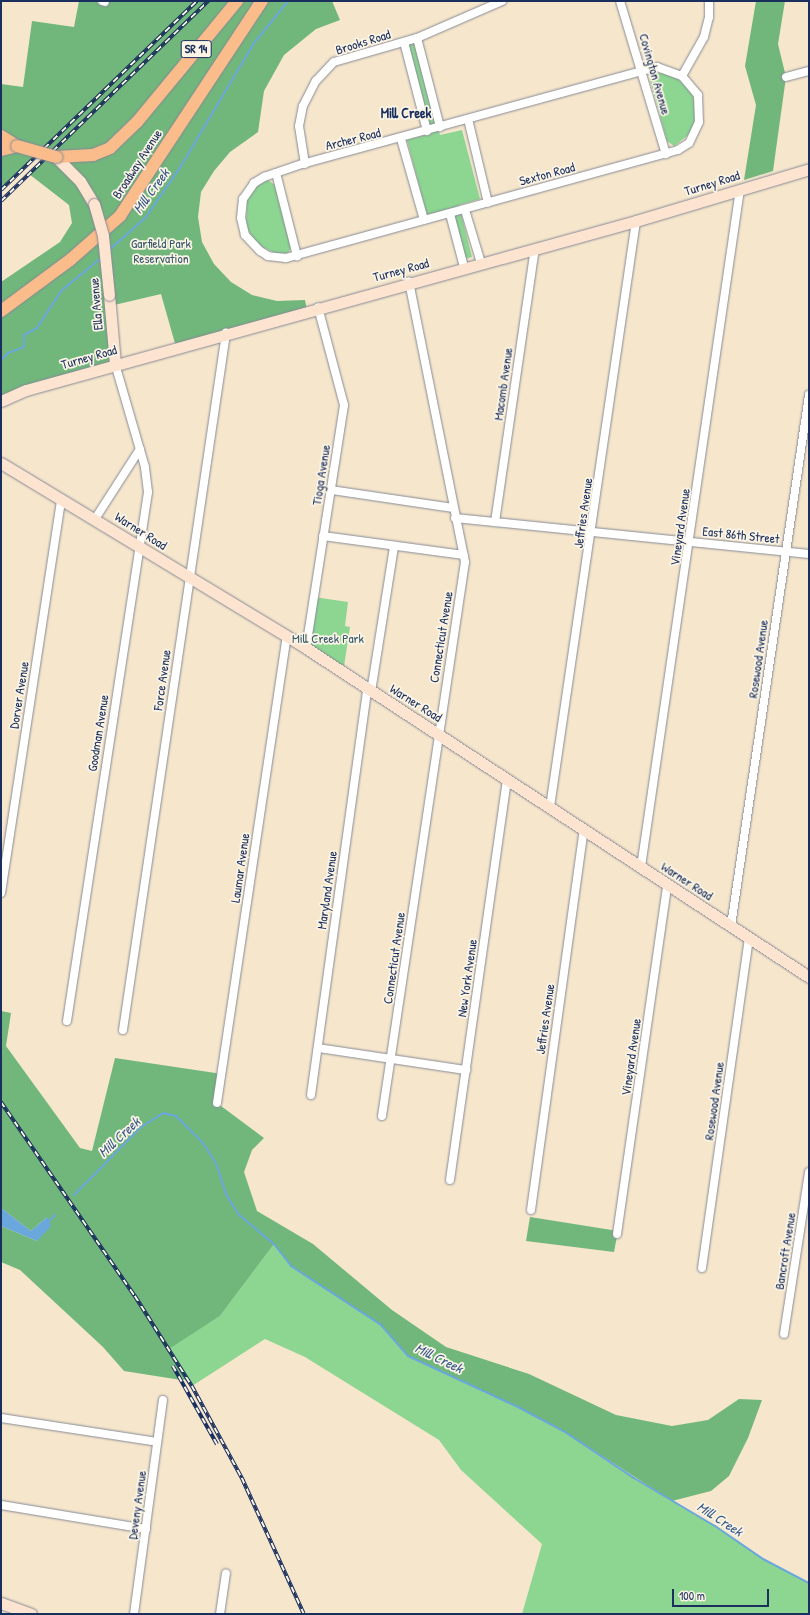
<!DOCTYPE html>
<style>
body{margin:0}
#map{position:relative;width:810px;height:1615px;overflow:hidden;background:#f5e6cc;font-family:"Patrick Hand",sans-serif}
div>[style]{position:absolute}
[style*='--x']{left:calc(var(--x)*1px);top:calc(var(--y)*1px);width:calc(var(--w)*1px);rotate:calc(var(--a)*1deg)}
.green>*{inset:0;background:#8cd692}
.forest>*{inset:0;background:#71b77c}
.water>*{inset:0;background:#6aa7dc}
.stream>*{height:2px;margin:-1px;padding:0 1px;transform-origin:1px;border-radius:1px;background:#6aa7dc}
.roads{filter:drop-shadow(0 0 1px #888a95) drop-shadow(0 0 1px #888a95)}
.street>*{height:8px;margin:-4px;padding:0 4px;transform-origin:4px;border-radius:4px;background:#fff}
.secondary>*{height:11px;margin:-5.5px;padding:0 5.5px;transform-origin:5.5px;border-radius:5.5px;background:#fde4d0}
.primary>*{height:12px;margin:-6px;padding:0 6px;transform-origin:6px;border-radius:6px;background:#f9bc8a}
.rail>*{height:3.5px;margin-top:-1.75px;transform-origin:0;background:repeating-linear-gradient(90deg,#fcf5e5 0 6px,#1b2f5e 0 12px);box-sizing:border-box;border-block:1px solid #1b2f5e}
.bridges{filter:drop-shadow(0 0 1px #888a95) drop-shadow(0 0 1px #888a95)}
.secondary-bridge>*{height:11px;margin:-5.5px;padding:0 5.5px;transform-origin:5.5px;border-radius:5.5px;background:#fde4d0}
.primary-bridge>*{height:12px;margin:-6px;padding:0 6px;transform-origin:6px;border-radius:6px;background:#f9bc8a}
span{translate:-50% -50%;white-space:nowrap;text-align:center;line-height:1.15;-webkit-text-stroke:3.5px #fcf5e5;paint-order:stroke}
.shield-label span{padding:1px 3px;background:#fcf5e5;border:1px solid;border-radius:3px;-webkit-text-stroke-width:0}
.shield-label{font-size:12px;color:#1b2f5e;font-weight:700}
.street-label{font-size:13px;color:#1b2f5e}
.park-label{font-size:13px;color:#37596b}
.neighbourhood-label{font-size:14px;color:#1b2f5e;font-weight:700}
.water-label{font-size:14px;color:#37598a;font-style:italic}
.frame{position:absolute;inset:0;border:2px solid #1b2f5e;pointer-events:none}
.scale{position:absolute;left:672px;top:1589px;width:97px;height:18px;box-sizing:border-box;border:2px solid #1b2f5e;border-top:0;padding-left:5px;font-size:12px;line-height:14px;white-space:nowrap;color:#1b2f5e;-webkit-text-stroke:3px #fcf5e5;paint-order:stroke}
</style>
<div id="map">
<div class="green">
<i style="clip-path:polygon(415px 42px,440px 135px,462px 130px,480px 199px,459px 205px,472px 257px,465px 259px,452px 208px,427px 215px,407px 140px,429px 134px,405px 45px)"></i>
<i style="clip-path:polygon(654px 73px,663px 73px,677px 78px,691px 92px,694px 100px,696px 116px,691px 133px,674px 146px,667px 141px,650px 80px)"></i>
<i style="clip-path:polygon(268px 180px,275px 185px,291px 248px,288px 253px,275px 253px,260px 246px,253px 240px,246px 225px,247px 201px,257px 186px)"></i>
<i style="clip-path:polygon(314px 597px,348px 602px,345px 626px,350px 627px,343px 673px,306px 648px)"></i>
<i style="clip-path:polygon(274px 1244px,291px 1266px,381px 1325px,408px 1356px,518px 1407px,565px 1432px,634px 1478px,715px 1526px,763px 1559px,809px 1583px,809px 1614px,522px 1614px,542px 1544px,461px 1470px,439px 1440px,305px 1357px,265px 1339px,192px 1386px,168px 1349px,220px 1316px)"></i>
</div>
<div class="forest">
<i style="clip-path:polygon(79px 1px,332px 1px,340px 20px,316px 29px,284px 55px,264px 91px,258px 132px,230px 152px,214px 171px,201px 192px,198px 217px,202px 242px,214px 264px,231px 282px,252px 295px,277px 301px,305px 300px,307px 310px,176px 347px,161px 294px,110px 306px,115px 364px,1px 401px,1px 282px,60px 242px,72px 223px,69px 205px,29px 174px,49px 155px,41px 152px,1px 190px,1px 150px,17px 146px,1px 136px,1px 84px,23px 87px,32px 21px,74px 27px)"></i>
<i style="clip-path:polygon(756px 1px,785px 1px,778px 44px,786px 77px,773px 171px,744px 180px,756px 105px,745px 66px)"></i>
<i style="clip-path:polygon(1px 1011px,11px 1013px,6px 1046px,80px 1148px,92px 1151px,115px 1058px,222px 1074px,217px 1103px,264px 1138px,252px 1150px,244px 1172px,257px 1211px,313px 1244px,392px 1310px,446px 1347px,529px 1374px,616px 1415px,672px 1426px,708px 1420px,739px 1399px,762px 1400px,748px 1438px,729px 1476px,711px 1491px,672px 1501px,565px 1432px,518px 1407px,408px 1356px,381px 1325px,291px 1266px,274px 1244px,220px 1316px,169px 1349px,188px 1379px,181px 1380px,124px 1371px,103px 1347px,20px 1270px,1px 1262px,1px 1226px,37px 1241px,47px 1217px,31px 1231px,1px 1208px)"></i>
<i style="clip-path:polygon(530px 1217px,618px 1231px,614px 1252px,526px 1241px)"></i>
</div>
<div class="water">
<i style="clip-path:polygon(1px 1208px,31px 1231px,47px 1217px,51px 1226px,37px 1241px,1px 1226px)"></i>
</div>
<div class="stream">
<i style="--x:108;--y:251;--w:51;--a:-41.8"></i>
<i style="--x:146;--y:217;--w:62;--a:-55.5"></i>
<i style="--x:181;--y:166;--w:143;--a:-59.3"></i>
<i style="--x:254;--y:43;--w:54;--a:-51"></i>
<i style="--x:1;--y:360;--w:10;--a:-45"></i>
<i style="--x:8;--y:353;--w:17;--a:-21"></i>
<i style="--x:24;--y:347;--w:12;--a:-90"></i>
<i style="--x:24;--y:335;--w:15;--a:-28"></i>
<i style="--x:37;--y:328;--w:44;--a:-57"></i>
<i style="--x:61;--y:291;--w:53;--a:-39.7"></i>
<i style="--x:74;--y:1195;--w:95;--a:-45.4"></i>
<i style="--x:141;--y:1127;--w:26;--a:-32"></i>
<i style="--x:163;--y:1113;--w:13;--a:13"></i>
<i style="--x:176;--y:1116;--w:37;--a:45"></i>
<i style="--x:202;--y:1142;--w:25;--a:56"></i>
<i style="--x:216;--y:1163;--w:33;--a:72"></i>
<i style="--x:226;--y:1194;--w:25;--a:58"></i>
<i style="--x:239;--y:1215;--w:45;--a:39.6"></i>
<i style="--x:274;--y:1244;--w:28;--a:52"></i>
<i style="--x:291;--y:1266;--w:108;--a:33.2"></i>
<i style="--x:381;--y:1325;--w:41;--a:48.9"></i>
<i style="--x:408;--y:1356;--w:121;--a:24.9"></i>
<i style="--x:518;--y:1407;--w:53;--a:28"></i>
<i style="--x:565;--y:1432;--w:83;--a:33.7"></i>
<i style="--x:634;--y:1478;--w:94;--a:30.7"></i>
<i style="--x:715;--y:1526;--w:58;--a:34.5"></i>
<i style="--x:763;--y:1559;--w:52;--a:27.6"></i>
<i style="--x:48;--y:1222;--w:10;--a:-45"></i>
</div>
<div class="roads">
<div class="street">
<i style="--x:102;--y:1;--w:3;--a:18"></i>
<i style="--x:620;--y:1;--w:160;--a:73.3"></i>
<i style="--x:417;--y:38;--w:92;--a:75.5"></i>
<i style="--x:404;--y:42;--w:92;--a:75.5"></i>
<i style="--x:657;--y:67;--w:27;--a:20"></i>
<i style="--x:682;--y:76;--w:25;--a:50"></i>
<i style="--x:698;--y:95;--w:27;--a:88"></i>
<i style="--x:699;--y:122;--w:23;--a:115"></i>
<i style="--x:689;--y:143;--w:13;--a:148"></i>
<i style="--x:678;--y:150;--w:407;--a:164.6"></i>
<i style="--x:286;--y:258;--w:18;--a:-174"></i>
<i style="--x:268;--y:256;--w:9;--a:-148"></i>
<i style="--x:260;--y:251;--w:22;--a:-133"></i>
<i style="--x:245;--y:235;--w:17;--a:-103"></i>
<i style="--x:241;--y:218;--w:19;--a:-84"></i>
<i style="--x:243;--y:199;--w:19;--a:-55"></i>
<i style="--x:254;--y:183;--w:12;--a:-31"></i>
<i style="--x:264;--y:177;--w:40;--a:-18.9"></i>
<i style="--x:302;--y:164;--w:368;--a:-15.3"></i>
<i style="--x:682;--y:76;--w:45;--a:-60.6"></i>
<i style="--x:704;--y:37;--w:21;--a:-76"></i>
<i style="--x:709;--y:17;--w:16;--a:-90"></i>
<i style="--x:786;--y:77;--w:24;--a:-15"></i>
<i style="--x:468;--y:119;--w:86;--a:76.6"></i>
<i style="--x:401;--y:139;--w:84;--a:74.1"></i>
<i style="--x:305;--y:164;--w:38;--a:-99"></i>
<i style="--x:299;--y:126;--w:20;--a:-79"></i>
<i style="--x:303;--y:106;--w:28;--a:-63"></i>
<i style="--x:316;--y:81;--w:26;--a:-47"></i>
<i style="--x:334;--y:62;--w:86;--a:-16.1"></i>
<i style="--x:417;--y:38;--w:93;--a:-23.5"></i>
<i style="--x:276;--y:173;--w:86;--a:75.8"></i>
<i style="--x:465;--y:210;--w:55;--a:73.2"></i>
<i style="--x:450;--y:214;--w:55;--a:75.2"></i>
<i style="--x:331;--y:490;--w:123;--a:8.4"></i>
<i style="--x:455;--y:518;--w:356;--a:5.8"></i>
<i style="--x:95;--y:519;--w:83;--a:-57.3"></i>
<i style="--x:495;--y:522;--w:276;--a:-81.7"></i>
<i style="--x:323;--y:536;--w:142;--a:7.7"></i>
<i style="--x:306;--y:648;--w:246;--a:-81.1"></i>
<i style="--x:344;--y:405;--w:101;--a:-104.9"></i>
<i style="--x:371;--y:692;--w:148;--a:-81"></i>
<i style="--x:550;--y:807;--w:592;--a:-81.65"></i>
<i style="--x:641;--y:867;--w:685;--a:-81.69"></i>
<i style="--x:1;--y:893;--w:398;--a:-81.3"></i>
<i style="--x:731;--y:926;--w:537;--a:-81.64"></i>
<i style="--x:67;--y:1021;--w:535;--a:-81.29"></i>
<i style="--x:148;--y:492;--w:25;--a:-97"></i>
<i style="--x:145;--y:467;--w:107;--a:-106.2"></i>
<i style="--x:123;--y:1030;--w:705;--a:-81.59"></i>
<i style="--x:318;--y:1048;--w:150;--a:8.5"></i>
<i style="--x:311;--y:1095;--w:409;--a:-82.1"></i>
<i style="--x:217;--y:1103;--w:471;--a:-81.5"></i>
<i style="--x:382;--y:1116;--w:560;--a:-81.48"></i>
<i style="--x:465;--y:562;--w:286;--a:-101.3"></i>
<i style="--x:450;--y:1180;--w:405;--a:-81.9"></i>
<i style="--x:531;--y:1210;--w:384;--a:-82.1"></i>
<i style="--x:617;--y:1234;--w:353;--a:-81.8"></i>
<i style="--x:702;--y:1268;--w:333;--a:-81.9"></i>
<i style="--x:784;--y:1334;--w:164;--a:-81.2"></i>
<i style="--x:1;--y:1418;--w:158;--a:8.7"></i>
<i style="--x:1;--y:1505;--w:147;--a:9.4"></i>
<i style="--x:134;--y:1614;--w:216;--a:-82.3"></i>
<i style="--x:220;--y:1614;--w:41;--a:-81.7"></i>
</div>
<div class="secondary">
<i style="--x:56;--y:157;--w:34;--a:45"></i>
<i style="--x:80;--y:181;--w:27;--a:59"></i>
<i style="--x:109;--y:295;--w:69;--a:85"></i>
<i style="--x:1;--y:401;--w:27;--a:-24"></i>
<i style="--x:26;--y:390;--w:633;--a:-15.49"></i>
<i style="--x:636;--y:221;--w:181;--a:-16.7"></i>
<i style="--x:1;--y:463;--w:357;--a:31.2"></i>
<i style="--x:306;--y:648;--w:601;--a:33.19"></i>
<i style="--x:1;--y:1603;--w:32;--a:20"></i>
</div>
<div class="primary">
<i style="--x:1;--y:136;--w:19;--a:32"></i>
<i style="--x:1;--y:150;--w:16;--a:-14"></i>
<i style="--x:56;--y:157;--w:37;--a:-3"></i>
<i style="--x:93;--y:155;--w:18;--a:-22"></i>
<i style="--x:110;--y:148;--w:37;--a:-44"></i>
<i style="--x:137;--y:122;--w:157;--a:-50.4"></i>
<i style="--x:1;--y:311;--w:86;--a:-36.5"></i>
<i style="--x:70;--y:260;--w:67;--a:-41.3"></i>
<i style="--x:120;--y:216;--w:258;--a:-56.6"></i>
</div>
</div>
<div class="rail">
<i style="--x:1;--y:190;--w:272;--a:-44"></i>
<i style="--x:1;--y:201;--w:288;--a:-44"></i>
<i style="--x:1;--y:1102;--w:236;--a:55.4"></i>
<i style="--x:135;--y:1296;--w:107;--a:57.7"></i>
<i style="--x:192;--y:1386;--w:105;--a:61.5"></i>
<i style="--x:242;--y:1478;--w:149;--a:65.5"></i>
<i style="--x:173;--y:1366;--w:90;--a:60.6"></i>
</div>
<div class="bridges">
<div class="secondary-bridge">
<i style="--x:94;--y:204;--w:33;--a:74"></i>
<i style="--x:103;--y:236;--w:59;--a:84.2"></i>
</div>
<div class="primary-bridge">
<i style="--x:17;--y:146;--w:41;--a:15.8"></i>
</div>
</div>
<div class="shield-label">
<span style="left:196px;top:49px">SR 14</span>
</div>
<div class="street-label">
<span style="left:363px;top:42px;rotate:-17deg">Brooks Road</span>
<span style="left:655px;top:74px;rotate:74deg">Covington Avenue</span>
<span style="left:353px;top:139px;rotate:-14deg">Archer Road</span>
<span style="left:137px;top:164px;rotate:-57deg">Broadway Avenue</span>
<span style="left:547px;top:174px;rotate:-15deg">Sexton Road</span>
<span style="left:712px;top:183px;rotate:-17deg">Turney Road</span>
<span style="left:401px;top:270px;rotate:-15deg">Turney Road</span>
<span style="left:96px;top:304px;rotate:-95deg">Ella Avenue</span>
<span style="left:89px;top:357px;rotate:-16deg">Turney Road</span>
<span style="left:503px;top:384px;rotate:-82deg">Macomb Avenue</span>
<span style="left:321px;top:475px;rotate:-81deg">Tioga Avenue</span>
<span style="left:583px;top:513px;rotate:-82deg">Jeffries Avenue</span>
<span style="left:680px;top:527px;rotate:-82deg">Vineyard Avenue</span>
<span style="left:141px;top:531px;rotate:32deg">Warner Road</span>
<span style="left:741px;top:535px;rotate:6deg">East 86th Street</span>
<span style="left:441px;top:637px;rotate:-81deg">Connecticut Avenue</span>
<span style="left:758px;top:659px;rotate:-82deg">Rosewood Avenue</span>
<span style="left:162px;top:680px;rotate:-82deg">Force Avenue</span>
<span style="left:19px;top:695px;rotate:-81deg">Dorver Avenue</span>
<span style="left:416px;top:703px;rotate:32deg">Warner Road</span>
<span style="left:98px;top:733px;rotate:-81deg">Goodman Avenue</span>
<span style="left:240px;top:868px;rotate:-82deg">Laumar Avenue</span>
<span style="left:687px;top:881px;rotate:33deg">Warner Road</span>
<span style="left:327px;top:890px;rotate:-82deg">Maryland Avenue</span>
<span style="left:394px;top:958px;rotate:-82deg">Connecticut Avenue</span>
<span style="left:467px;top:978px;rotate:-82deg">New York Avenue</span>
<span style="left:545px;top:1019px;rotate:-82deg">Jeffries Avenue</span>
<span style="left:631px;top:1057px;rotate:-82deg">Vineyard Avenue</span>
<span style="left:714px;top:1101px;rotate:-82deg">Rosewood Avenue</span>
<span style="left:785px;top:1251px;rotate:-81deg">Bancroft Avenue</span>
<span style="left:137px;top:1505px;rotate:-82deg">Deveny Avenue</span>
</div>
<div class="park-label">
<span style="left:161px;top:251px">Garfield Park<br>Reservation</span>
<span style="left:328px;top:638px">Mill Creek Park</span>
</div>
<div class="neighbourhood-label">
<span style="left:406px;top:113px">Mill Creek</span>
</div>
<div class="water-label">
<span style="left:151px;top:191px;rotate:-54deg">Mill Creek</span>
<span style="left:119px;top:1137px;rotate:-43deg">Mill Creek</span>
<span style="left:439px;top:1358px;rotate:26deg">Mill Creek</span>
<span style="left:720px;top:1519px;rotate:33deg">Mill Creek</span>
</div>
<div class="frame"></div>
<div class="scale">100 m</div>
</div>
